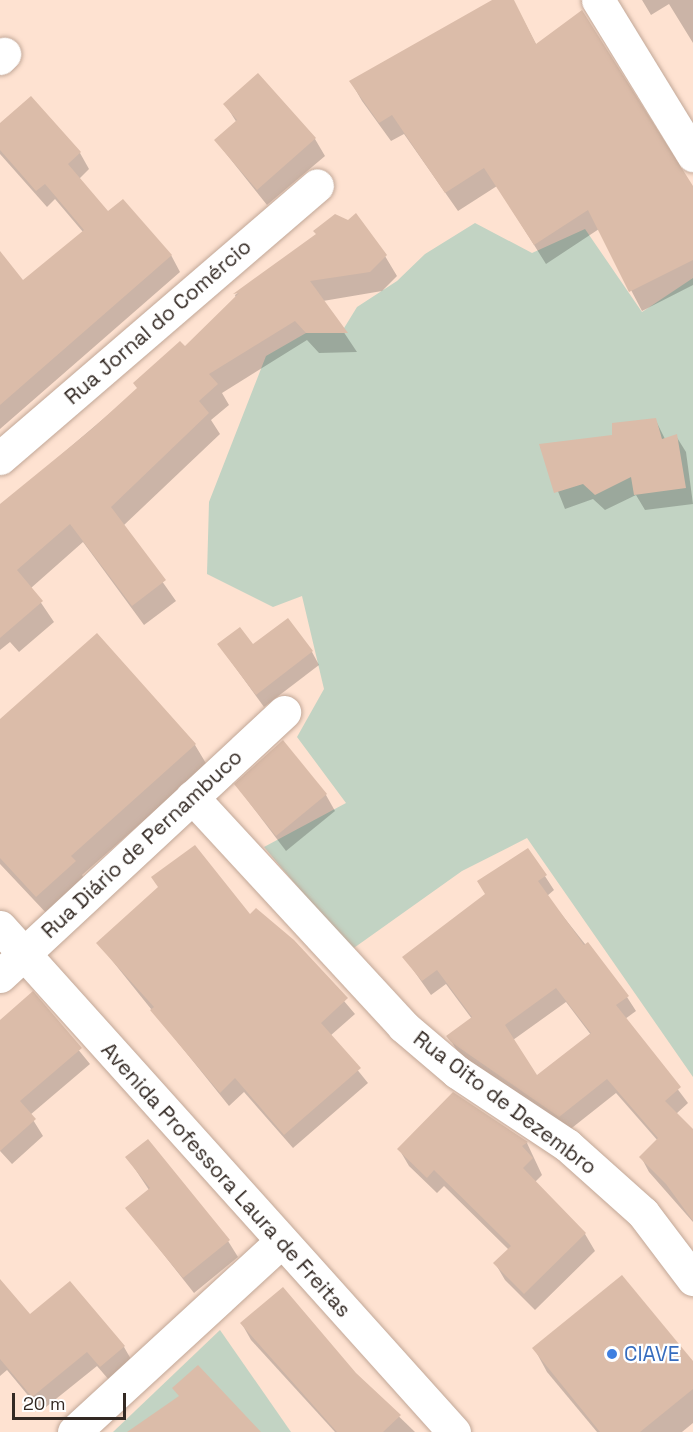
<!DOCTYPE html>
<meta charset="utf-8">
<style>
body{margin:0}
#map{position:relative;width:693px;height:1432px;overflow:hidden;background:#fee2d1;font-family:"Space Grotesk",sans-serif}
div>[style]{position:absolute}
[style*='--x']{left:calc(var(--x)*1px);top:calc(var(--y)*1px);width:calc(var(--w)*1px);rotate:calc(var(--a)*1deg)}
.green>*{inset:0;background:#c2d3c3}
.shadow>*{inset:0;background:#0003}
.building>*{inset:0;background:#dbbca9}
.roads{filter:drop-shadow(0 0 2px #c1a797) drop-shadow(0 0 2px #c1a797)}
.minor>*{height:33px;margin:-16.5px;padding:0 16.5px;transform-origin:16.5px;border-radius:16.5px;background:#fff}
.dots>*{width:16px;height:16px;translate:-50% -50%;box-sizing:border-box;border:3px solid #fff;border-radius:50%}
span{translate:-50% -50%;white-space:nowrap;text-align:center;line-height:1.15;-webkit-text-stroke:4.5px #fff;paint-order:stroke}
.street-label{font-size:21px;color:#332923}
.shop-label{font-size:21px;color:#366cbe}
.left{translate:0 -50%;text-align:left}
.scale{position:absolute;left:12px;top:1393px;width:114px;height:27px;box-sizing:border-box;border:3px solid #332923;border-top:0;padding-left:8px;font-size:18px;line-height:21px;white-space:nowrap;color:#332923;-webkit-text-stroke:4px #fff;paint-order:stroke}
</style>
<div id="map">
<div class="green">
<i style="clip-path:polygon(475px 223px,532px 253px,585px 229px,642px 312px,693px 278px,693px 1077px,527px 838px,462px 871px,351px 950px,264px 847px,346px 803px,297px 737px,324px 689px,302px 596px,273px 607px,207px 574px,209px 502px,266px 356px,306px 333px,341px 333px,357px 307px,397px 281px,425px 254px)"></i>
<i style="clip-path:polygon(220px 1330px,291px 1432px,113px 1432px)"></i>
</div>
<div class="shadow">
<i style="clip-path:polygon(495px 0,513px 0,537px 46px,693px 200px,693px 285px,642px 311px,599px 229px,546px 264px,497px 186px,458px 211px,404px 134px,391px 141px,362px 101px,351px 82px)"></i>
<i style="clip-path:polygon(642px 0,693px 0,693px 43px,669px 4px,651px 15px)"></i>
<i style="clip-path:polygon(31px 98px,80px 153px,89px 169px,79px 179px,108px 213px,171px 255px,180px 272px,0 429px,0 273px,22px 282px,83px 232px,55px 199px,47px 207px,0 154px,0 125px)"></i>
<i style="clip-path:polygon(225px 104px,315px 139px,325px 156px,267px 205px,216px 141px,237px 123px)"></i>
<i style="clip-path:polygon(317px 235px,385px 256px,397px 276px,382px 291px,323px 301px,357px 352px,319px 353px,307px 340px,222px 393px,229px 405px,211px 420px,220px 434px,123px 526px,176px 601px,144px 625px,83px 542px,31px 588px,54px 622px,19px 652px,10px 642px,0 650px,0 507px,185px 349px,236px 298px,235px 295px)"></i>
<i style="clip-path:polygon(655px 419px,665px 439px,676px 436px,686px 452px,693px 504px,645px 510px,636px 495px,605px 510px,593px 499px,565px 509px,540px 446px,614px 437px)"></i>
<i style="clip-path:polygon(97px 635px,195px 745px,207px 765px,82px 875px,86px 881px,49px 916px,0 864px,0 721px)"></i>
<i style="clip-path:polygon(219px 645px,312px 652px,319px 665px,264px 707px)"></i>
<i style="clip-path:polygon(236px 785px,326px 795px,335px 811px,286px 851px)"></i>
<i style="clip-path:polygon(evenodd,528px 850px,554px 890px,547px 896px,627px 997px,636px 1011px,625px 1019px,688px 1103px,676px 1114px,693px 1131px,693px 1222px,649px 1172px,641px 1157px,658px 1141px,616px 1093px,568px 1131px,461px 1057px,448px 1036px,472px 1019px,446px 984px,431px 995px,404px 957px,486px 895px,528px 850px,566px 1002px,591px 1035px,536px 1077px,513px 1040px,566px 1002px)"></i>
<i style="clip-path:polygon(250px 916px,293px 941px,355px 1014px,330px 1036px,368px 1083px,293px 1148px,244px 1092px,229px 1106px,98px 943px)"></i>
<i style="clip-path:polygon(32px 993px,90px 1064px,30px 1115px,43px 1136px,12px 1164px,0 1151px,0 1023px)"></i>
<i style="clip-path:polygon(527px 1143px,542px 1175px,535px 1182px,585px 1234px,595px 1251px,535px 1310px,505px 1280px,495px 1263px,509px 1250px,444px 1186px,437px 1193px,409px 1166px,399px 1149px)"></i>
<i style="clip-path:polygon(127px 1157px,228px 1241px,238px 1257px,194px 1293px,127px 1208px,149px 1190px)"></i>
<i style="clip-path:polygon(0 1305px,124px 1347px,132px 1361px,109px 1380px,97px 1366px,41px 1411px,7px 1370px,0 1376px)"></i>
<i style="clip-path:polygon(242px 1324px,355px 1374px,415px 1432px,335px 1432px,251px 1340px)"></i>
<i style="clip-path:polygon(534px 1348px,693px 1363px,693px 1423px,682px 1432px,597px 1432px,547px 1372px)"></i>
</div>
<div class="building">
<i style="clip-path:polygon(492px 0,514px 0,536px 44px,582px 10px,693px 186px,693px 260px,629px 292px,588px 210px,534px 245px,484px 168px,445px 193px,392px 115px,379px 123px,349px 81px)"></i>
<i style="clip-path:polygon(258px 73px,316px 138px,257px 190px,214px 140px,237px 120px,223px 104px)"></i>
<i style="clip-path:polygon(31px 96px,81px 152px,68px 164px,108px 211px,123px 199px,172px 255px,0 405px,0 251px,23px 280px,84px 230px,45px 184px,36px 191px,0 150px,0 123px)"></i>
<i style="clip-path:polygon(356px 213px,387px 255px,370px 272px,310px 281px,348px 333px,306px 333px,295px 321px,209px 374px,218px 384px,199px 401px,209px 413px,111px 507px,166px 580px,132px 606px,70px 524px,17px 570px,43px 601px,0 638px,0 504px,92px 429px,137px 388px,133px 383px,180px 341px,185px 346px,239px 293px,233px 294px,316px 234px,313px 231px,335px 214px,348px 220px)"></i>
<i style="clip-path:polygon(656px 418px,662px 439px,677px 434px,686px 488px,634px 495px,631px 477px,595px 495px,583px 484px,554px 493px,539px 444px,612px 435px,612px 423px)"></i>
<i style="clip-path:polygon(288px 618px,313px 651px,256px 695px,217px 644px,240px 627px,253px 644px)"></i>
<i style="clip-path:polygon(97px 633px,196px 744px,71px 856px,76px 861px,36px 897px,0 858px,0 719px)"></i>
<i style="clip-path:polygon(283px 740px,327px 794px,276px 836px,234px 784px)"></i>
<i style="clip-path:polygon(195px 845px,250px 914px,256px 908px,294px 940px,348px 998px,321px 1023px,361px 1068px,284px 1135px,235px 1078px,220px 1093px,150px 1010px,154px 1007px,96px 943px,158px 887px,151px 877px)"></i>
<i style="clip-path:polygon(evenodd,528px 848px,547px 875px,538px 881px,584px 945px,588px 942px,629px 996px,616px 1005px,681px 1087px,665px 1101px,693px 1129px,693px 1221px,666px 1184px,639px 1157px,658px 1138px,607px 1079px,559px 1117px,451px 1042px,446px 1036px,472px 1017px,437px 970px,422px 981px,402px 957px,485px 894px,477px 881px,528px 848px,556px 988px,591px 1033px,537px 1075px,505px 1025px,556px 988px)"></i>
<i style="clip-path:polygon(33px 991px,82px 1048px,20px 1101px,36px 1119px,0 1151px,0 1020px)"></i>
<i style="clip-path:polygon(453px 1092px,528px 1142px,522px 1146px,533px 1158px,523px 1168px,586px 1233px,524px 1294px,493px 1263px,511px 1246px,434px 1170px,427px 1178px,397px 1149px)"></i>
<i style="clip-path:polygon(148px 1139px,230px 1240px,183px 1278px,125px 1208px,150px 1188px,125px 1157px)"></i>
<i style="clip-path:polygon(622px 1275px,693px 1361px,693px 1389px,640px 1432px,600px 1432px,532px 1348px)"></i>
<i style="clip-path:polygon(0 1279px,30px 1314px,70px 1281px,125px 1346px,100px 1367px,87px 1352px,32px 1397px,0 1359px)"></i>
<i style="clip-path:polygon(283px 1287px,356px 1373px,401px 1415px,383px 1432px,337px 1432px,240px 1323px)"></i>
<i style="clip-path:polygon(198px 1365px,261px 1432px,127px 1432px,179px 1396px,172px 1388px)"></i>
</div>
<div class="roads">
<div class="minor">
<i style="--x:598;--y:0;--w:182;--a:58.5"></i>
<i style="--x:0;--y:58;--w:6;--a:-45"></i>
<i style="--x:0;--y:458;--w:418;--a:-40.7"></i>
<i style="--x:192;--y:797;--w:311;--a:47.3"></i>
<i style="--x:403;--y:1026;--w:71;--a:40.4"></i>
<i style="--x:457;--y:1072;--w:132;--a:33.6"></i>
<i style="--x:567;--y:1145;--w:102;--a:41.8"></i>
<i style="--x:643;--y:1213;--w:83;--a:52.9"></i>
<i style="--x:0;--y:927;--w:679;--a:48.04"></i>
<i style="--x:0;--y:976;--w:388;--a:-42.9"></i>
<i style="--x:74;--y:1432;--w:282;--a:-42.6"></i>
</div>
</div>
<div class="dots">
<i style="left:612px;top:1354px;background:#3f7fe0"></i>
</div>
<div class="street-label">
<span style="left:158px;top:322px;rotate:-41deg">Rua Jornal do Comércio</span>
<span style="left:142px;top:844px;rotate:-43deg">Rua Diário de Pernambuco</span>
<span style="left:505px;top:1103px;rotate:37deg">Rua Oito de Dezembro</span>
<span style="left:226px;top:1180px;rotate:48deg">Avenida Professora Laura de Freitas</span>
</div>
<div class="shop-label">
<span class="left" style="left:624px;top:1354px">CIAVE</span>
</div>
<div class="scale">20 m</div>
</div>
